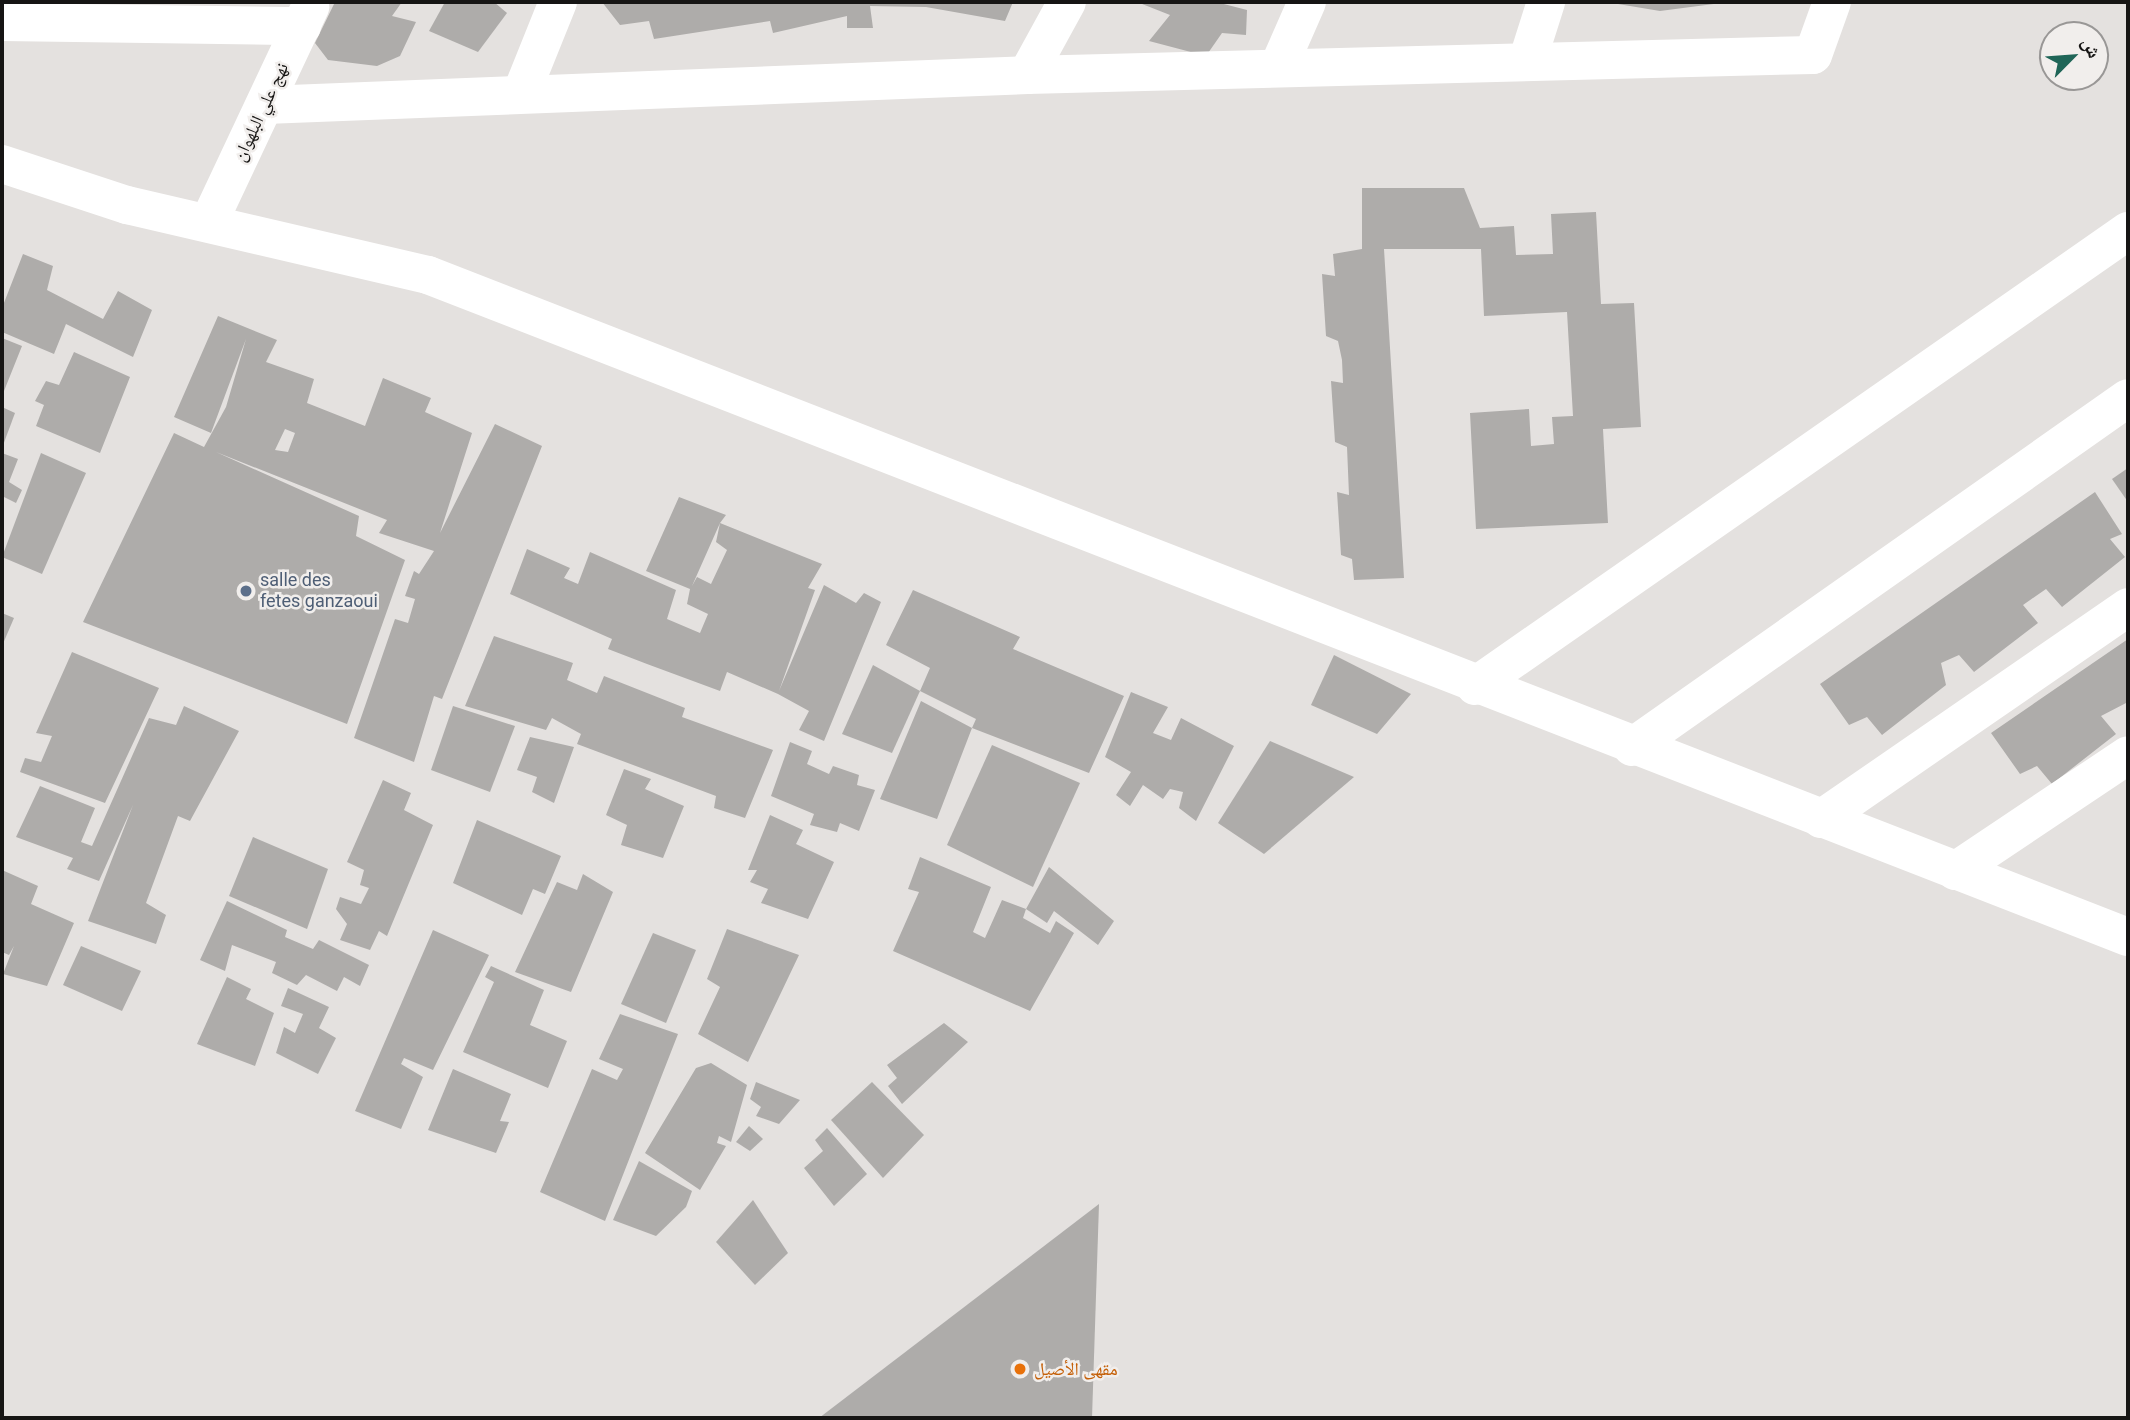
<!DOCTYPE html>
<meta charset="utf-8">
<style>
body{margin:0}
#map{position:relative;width:2130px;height:1420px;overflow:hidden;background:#e4e1df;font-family:Roboto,"Noto Naskh Arabic",sans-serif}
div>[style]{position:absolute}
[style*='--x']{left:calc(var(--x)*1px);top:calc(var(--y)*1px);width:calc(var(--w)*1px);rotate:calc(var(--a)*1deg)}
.building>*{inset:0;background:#aeacaa}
.minor>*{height:38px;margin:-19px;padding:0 19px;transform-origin:19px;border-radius:19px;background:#fff}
.dots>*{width:19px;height:19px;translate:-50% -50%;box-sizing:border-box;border:4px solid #f1eeec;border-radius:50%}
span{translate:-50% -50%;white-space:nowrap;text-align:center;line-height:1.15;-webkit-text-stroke:5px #f1eeec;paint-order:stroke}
.street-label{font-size:18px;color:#161514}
.service-label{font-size:18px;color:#4e5e75}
.left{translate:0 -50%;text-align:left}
.food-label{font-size:18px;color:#c56008}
.frame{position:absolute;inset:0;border:4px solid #161514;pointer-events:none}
.north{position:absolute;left:2039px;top:21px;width:70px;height:70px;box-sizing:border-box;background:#f1eeec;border:2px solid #999796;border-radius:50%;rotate:65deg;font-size:19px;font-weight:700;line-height:28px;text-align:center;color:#161514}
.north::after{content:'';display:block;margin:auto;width:24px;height:32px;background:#1f6557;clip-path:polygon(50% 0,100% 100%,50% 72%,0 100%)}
</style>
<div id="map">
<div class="building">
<i style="clip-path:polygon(335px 2px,402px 2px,392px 16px,416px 22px,400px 56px,377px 66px,328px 60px,315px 43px)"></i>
<i style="clip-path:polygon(445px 2px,494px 2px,507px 13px,478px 52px,429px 31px)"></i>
<i style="clip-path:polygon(602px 2px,1013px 2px,1005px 21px,926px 7px,870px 6px,873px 28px,847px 28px,847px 16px,773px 33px,770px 21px,654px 39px,649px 21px,620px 25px)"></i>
<i style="clip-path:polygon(1137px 2px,1216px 2px,1247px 10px,1246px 35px,1222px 33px,1206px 56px,1149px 41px,1170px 15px)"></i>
<i style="clip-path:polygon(1729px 2px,1660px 11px,1612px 3px,1612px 2px)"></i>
<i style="clip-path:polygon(1362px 188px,1464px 188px,1480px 228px,1514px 226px,1516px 255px,1553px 254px,1551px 214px,1596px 212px,1601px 304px,1634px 303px,1641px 427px,1603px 429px,1608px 523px,1476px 529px,1470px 413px,1529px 409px,1531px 446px,1554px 444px,1552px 417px,1573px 416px,1567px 312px,1484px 316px,1481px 249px,1384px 249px,1404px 578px,1354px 580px,1352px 559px,1341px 555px,1337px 492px,1349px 495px,1347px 447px,1335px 442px,1331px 381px,1343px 383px,1342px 360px,1338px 341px,1326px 336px,1322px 274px,1335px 276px,1333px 254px,1362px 249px)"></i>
<i style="clip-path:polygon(23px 254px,53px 266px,47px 290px,103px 319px,118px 291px,152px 310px,133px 357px,66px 324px,54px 354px,2px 332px,2px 308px)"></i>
<i style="clip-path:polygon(evenodd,218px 316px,277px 340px,266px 362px,314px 379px,307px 403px,365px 426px,383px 378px,431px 398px,425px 412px,472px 433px,440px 533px,495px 424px,542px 446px,442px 699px,434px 696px,414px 762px,354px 738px,395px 619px,408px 623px,415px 599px,405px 596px,414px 571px,419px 574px,434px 551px,379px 533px,387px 520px,216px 452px,359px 516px,356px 536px,405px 560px,347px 724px,83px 622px,174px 433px,204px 447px,226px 407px,246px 339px,211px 433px,174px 417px,218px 316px,285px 429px,295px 433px,288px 452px,275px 450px,285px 429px)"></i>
<i style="clip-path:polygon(2px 338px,22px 346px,2px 396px)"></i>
<i style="clip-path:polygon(74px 352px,130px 377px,100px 453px,36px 426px,44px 405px,35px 401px,46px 381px,59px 385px)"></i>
<i style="clip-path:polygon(2px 407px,15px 413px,2px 448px)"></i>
<i style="clip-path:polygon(2px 453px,18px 459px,9px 482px,22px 490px,16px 503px,2px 496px)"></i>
<i style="clip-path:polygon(41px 453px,86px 473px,42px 574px,2px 557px)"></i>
<i style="clip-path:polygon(2128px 468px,2128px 502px,2112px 479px)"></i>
<i style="clip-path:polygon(2095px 492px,2122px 534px,2110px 539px,2125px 557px,2062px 607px,2046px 589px,2023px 605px,2038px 623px,1974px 672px,1959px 655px,1941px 663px,1946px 685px,1882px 735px,1867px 717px,1849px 725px,1820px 684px)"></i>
<i style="clip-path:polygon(evenodd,679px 497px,726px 515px,720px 523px,822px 564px,808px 588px,815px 590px,779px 691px,824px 585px,856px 603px,864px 593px,881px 602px,824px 741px,799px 730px,809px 711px,778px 694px,727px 672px,720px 691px,647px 664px,608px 649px,612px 639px,510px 594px,527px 549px,570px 568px,564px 578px,578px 584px,590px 552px,676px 590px,667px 619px,700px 633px,708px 614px,687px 604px,690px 589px,646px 571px,679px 497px,720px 523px,716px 542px,727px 550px,711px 584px,697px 577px,692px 586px,720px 523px)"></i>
<i style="clip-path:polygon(913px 590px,1020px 637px,1013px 649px,1124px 696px,1089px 773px,972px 728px,937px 819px,880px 799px,921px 701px,972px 728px,976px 719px,920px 691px,930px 668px,886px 645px)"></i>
<i style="clip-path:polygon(2px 613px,14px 618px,2px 646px)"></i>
<i style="clip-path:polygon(494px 636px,573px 663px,567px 680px,597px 693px,604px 676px,685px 708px,682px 717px,773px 750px,745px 818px,714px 808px,716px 796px,577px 744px,581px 734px,552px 718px,546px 730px,465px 706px)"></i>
<i style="clip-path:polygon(2128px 639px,2128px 702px,2101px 716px,2116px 734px,2052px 784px,2037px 766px,2020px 774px,1991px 733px)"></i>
<i style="clip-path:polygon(72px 652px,159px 688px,105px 803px,20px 772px,25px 758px,41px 762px,52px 736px,36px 733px)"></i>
<i style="clip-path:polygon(1334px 655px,1411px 694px,1377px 734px,1311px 705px)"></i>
<i style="clip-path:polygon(873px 665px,920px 691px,892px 753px,842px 734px)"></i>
<i style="clip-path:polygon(1131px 692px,1168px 707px,1153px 733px,1171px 740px,1181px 718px,1234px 746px,1196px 821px,1179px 808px,1183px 792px,1170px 789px,1163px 799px,1143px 785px,1130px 806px,1116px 795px,1131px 772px,1105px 757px)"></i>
<i style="clip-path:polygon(184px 706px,239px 731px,190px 821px,178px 816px,146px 903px,166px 915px,156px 944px,88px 921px,133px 805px,99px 881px,67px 869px,73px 858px,16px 837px,40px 786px,95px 808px,81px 842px,92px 846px,149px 718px,176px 725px)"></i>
<i style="clip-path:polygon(453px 706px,515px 726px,490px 792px,431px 770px)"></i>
<i style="clip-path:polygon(530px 737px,574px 747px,554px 803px,532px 792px,537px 777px,517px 770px)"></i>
<i style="clip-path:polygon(1270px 741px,1354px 777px,1264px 854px,1218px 823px)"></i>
<i style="clip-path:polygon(790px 742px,812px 751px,807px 764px,829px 774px,833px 766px,859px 775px,857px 785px,875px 790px,859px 831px,840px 823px,837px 832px,810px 825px,814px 814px,771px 796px)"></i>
<i style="clip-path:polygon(992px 745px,1080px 783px,1033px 887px,947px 845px)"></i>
<i style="clip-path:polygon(624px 769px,651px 779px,645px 789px,684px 806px,663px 858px,621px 845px,627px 825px,606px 815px)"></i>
<i style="clip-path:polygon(383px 780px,411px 793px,404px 810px,433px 825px,387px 936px,379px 931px,370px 950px,340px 940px,347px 924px,336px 909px,340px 897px,361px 904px,369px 888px,360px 885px,364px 870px,347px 862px)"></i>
<i style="clip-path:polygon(770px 815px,803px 830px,796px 844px,834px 862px,808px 919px,761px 903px,768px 889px,750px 882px,757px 870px,748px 870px)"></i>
<i style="clip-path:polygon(477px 820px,561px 856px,545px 894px,533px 889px,522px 915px,453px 883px)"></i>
<i style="clip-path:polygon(253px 837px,328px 869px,307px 929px,229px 896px)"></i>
<i style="clip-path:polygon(920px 857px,991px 887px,973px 932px,985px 938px,1002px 900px,1026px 909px,1023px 918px,1050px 933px,1056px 921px,1074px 933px,1030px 1011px,893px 951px,919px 892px,908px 889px)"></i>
<i style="clip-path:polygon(1049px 867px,1114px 921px,1098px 945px,1054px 911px,1047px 923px,1026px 909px)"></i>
<i style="clip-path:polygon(2px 870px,38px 886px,31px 904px,74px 923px,47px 986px,3px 974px,14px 946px,9px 955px,2px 952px)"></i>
<i style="clip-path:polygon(583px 874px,613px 892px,571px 992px,515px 972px,557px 882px,577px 890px)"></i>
<i style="clip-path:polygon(227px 901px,287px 930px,285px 937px,313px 949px,319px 940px,369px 965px,360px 986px,344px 977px,337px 991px,306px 975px,297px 985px,272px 973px,276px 962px,232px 945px,225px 971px,200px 960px)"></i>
<i style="clip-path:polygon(727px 929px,799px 955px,748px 1062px,698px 1034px,720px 987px,707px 979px)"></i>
<i style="clip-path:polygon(433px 930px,489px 955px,433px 1070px,404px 1058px,401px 1064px,423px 1077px,401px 1129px,355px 1111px)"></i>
<i style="clip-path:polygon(653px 933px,696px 950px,666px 1023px,621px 1004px)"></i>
<i style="clip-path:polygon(81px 946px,141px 971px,122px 1011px,63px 985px)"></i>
<i style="clip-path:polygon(491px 966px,544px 990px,530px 1025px,567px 1041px,548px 1088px,463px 1052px,494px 982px,485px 977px)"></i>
<i style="clip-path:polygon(227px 977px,251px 989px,246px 999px,274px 1013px,255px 1066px,197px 1044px)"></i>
<i style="clip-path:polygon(288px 988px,329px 1007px,319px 1028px,336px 1038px,318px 1074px,276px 1053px,284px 1027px,295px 1033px,303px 1014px,281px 1006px)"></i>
<i style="clip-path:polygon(620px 1014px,678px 1034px,605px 1221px,540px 1192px,592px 1069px,617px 1080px,623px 1069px,599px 1059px)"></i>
<i style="clip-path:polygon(944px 1023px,968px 1042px,902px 1104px,888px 1086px,897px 1078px,887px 1065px)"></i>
<i style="clip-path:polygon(711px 1063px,747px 1085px,731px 1142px,719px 1136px,717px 1143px,726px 1146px,700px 1190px,645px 1153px,696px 1068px)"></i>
<i style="clip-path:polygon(453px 1069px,511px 1094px,500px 1121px,509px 1122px,496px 1153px,428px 1130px)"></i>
<i style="clip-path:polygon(756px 1082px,800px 1100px,779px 1124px,756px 1116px,761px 1107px,750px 1099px)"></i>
<i style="clip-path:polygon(872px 1082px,924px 1135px,883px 1178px,831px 1120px)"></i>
<i style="clip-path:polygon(749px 1126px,763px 1139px,750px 1151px,736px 1142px)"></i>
<i style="clip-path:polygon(827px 1128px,867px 1174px,834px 1206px,804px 1168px,823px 1151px,815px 1140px)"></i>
<i style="clip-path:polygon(639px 1161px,692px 1191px,686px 1207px,656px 1236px,613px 1220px)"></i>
<i style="clip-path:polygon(753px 1200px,788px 1253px,755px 1285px,716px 1242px)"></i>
<i style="clip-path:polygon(1099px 1204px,1092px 1418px,819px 1418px)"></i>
</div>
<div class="minor">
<i style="--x:2;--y:22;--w:300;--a:0.8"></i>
<i style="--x:1527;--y:62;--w:63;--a:-72.4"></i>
<i style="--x:1278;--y:68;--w:72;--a:-66.3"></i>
<i style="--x:1027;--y:75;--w:83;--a:-61.3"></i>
<i style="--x:521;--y:94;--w:99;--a:-68.1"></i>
<i style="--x:265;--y:105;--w:763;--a:-2.25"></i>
<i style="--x:1027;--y:75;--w:786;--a:-1.46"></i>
<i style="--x:1813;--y:55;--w:56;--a:-70.3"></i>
<i style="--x:2;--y:164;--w:132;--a:18.2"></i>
<i style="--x:127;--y:205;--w:309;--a:13.1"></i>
<i style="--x:428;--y:275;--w:1824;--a:21.28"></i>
<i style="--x:209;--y:222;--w:238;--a:-64.8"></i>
<i style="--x:1475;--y:686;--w:796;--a:-34.87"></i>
<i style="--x:1632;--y:747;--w:606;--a:-35.13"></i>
<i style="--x:1821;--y:819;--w:373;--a:-34.6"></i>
<i style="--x:1955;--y:871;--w:208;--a:-33.8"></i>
</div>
<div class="dots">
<i style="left:246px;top:591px;background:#5c6f8a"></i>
<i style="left:1020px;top:1369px;background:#e8710a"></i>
</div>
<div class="street-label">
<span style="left:261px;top:112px;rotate:-65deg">نهج علي البلهوان</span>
</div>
<div class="service-label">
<span class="left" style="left:260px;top:591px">salle des<br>fetes ganzaoui</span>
</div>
<div class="food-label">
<span class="left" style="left:1034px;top:1369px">مقهى الأصيل</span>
</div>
<div class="frame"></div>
<div class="north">ش</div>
</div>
